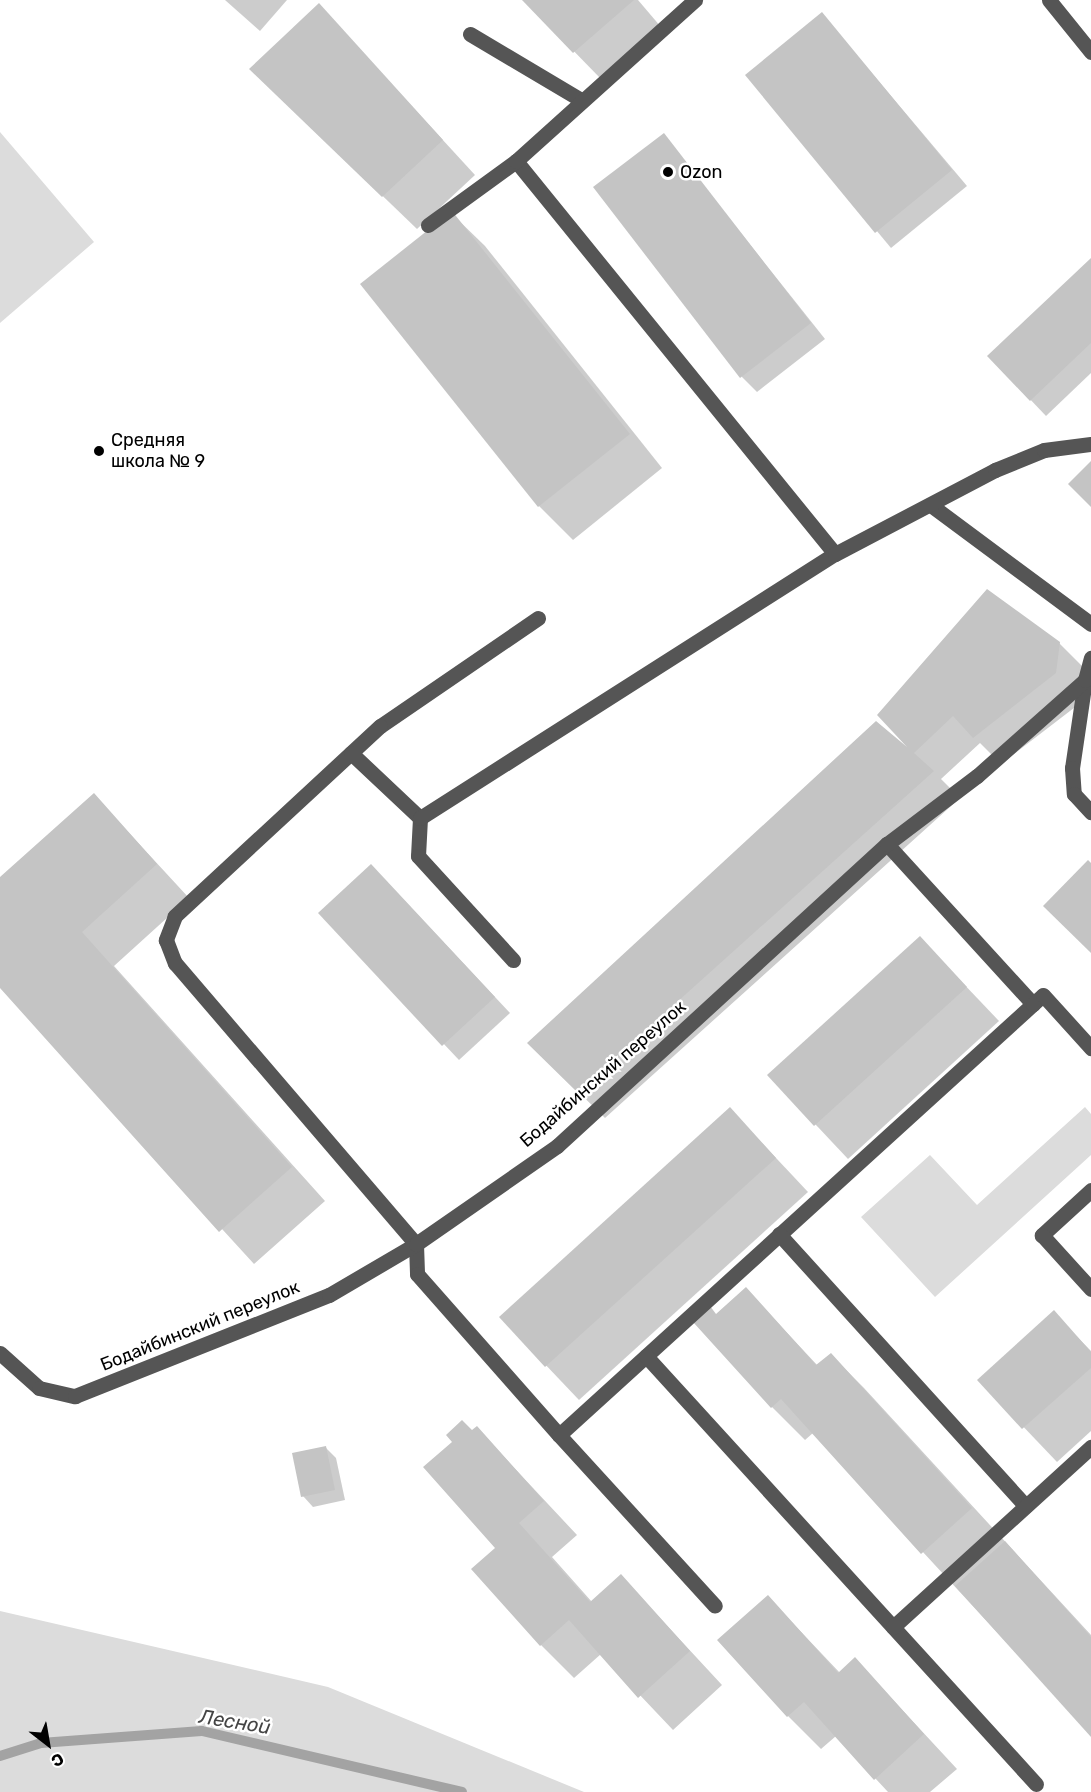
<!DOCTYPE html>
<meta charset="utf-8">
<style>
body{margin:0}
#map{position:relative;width:1091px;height:1792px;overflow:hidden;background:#fff;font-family:Rubik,sans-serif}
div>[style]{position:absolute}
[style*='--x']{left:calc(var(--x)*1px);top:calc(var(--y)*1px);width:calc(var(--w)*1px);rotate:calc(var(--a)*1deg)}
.green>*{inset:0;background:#dcdcdc}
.shadow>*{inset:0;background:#0003}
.stream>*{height:10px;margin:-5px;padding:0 5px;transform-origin:5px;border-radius:5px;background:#a3a3a3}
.building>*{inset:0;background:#c4c4c4}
.minor>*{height:15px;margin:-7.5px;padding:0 7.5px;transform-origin:7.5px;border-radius:7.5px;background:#555}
.dots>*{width:16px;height:16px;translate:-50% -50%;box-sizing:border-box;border:3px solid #fff;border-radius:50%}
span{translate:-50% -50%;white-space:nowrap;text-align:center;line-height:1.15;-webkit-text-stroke:5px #fff;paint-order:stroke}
.poi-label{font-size:18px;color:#000}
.left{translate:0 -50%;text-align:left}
.street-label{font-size:18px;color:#000}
.water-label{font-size:20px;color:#444;font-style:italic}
.north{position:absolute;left:18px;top:1714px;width:60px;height:60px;-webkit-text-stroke:4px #fff;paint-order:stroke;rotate:149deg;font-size:16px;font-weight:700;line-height:24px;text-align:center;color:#000}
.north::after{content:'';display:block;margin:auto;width:21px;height:27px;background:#000;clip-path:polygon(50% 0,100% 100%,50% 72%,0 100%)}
</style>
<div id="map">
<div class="green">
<i style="clip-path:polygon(0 132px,94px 242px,0 323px)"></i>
<i style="clip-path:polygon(1085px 1107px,1091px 1114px,1091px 1155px,935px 1297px,861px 1217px,930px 1155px,977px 1205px)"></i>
<i style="clip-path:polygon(0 1611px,328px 1687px,584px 1792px,0 1792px)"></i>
</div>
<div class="shadow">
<i style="clip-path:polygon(225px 0,287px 0,260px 31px)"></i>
<i style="clip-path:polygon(524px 0,638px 0,661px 27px,601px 79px)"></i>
<i style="clip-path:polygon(319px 5px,475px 175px,417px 229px,285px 102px)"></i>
<i style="clip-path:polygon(822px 14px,967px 186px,891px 248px,747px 75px)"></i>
<i style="clip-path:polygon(663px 135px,825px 339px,757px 392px,742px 377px)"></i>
<i style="clip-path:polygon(451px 213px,485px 246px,662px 468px,573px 540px,539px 506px,362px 284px)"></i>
<i style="clip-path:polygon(1091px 260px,1091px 373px,1046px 416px,989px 356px)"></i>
<i style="clip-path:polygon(1059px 643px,1087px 671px,1083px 701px,1001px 764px,980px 743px,941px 779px,960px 798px,605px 1118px,556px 1070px,908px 748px,879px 715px)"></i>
<i style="clip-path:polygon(94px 795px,189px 898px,114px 966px,325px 1201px,254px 1264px,0 986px,0 879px)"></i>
<i style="clip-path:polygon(386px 881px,510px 1013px,459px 1060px,320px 913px)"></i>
<i style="clip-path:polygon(920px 938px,999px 1021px,848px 1159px,769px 1075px)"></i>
<i style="clip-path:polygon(730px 1109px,808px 1192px,579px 1400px,501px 1318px)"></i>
<i style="clip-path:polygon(746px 1289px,818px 1366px,831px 1355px,864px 1388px,1091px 1635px,1091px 1734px,813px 1433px,805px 1440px,772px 1407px,717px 1315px)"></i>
<i style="clip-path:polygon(1054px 1313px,1091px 1351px,1091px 1431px,1057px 1462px,979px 1380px)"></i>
<i style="clip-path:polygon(477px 1428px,577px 1535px,552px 1557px,592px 1602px,621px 1576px,722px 1685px,673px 1730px,601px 1654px,574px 1678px,541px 1645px,498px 1548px,472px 1432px)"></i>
<i style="clip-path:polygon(326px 1448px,336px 1458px,345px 1500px,313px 1507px,303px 1496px)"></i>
<i style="clip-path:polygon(768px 1597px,840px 1673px,855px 1659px,957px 1769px,930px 1792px,888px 1792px,836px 1736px,821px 1749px,788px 1716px)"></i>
</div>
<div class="stream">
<i style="--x:0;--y:1756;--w:43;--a:-17.6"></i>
<i style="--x:41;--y:1743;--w:161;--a:-4.3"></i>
<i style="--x:202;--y:1731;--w:267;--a:13.2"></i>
</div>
<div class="building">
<i style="clip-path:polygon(522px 0,634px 0,573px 53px)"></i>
<i style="clip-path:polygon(319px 3px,443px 140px,382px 197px,249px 69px)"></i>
<i style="clip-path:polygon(822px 12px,952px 170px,875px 233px,745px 75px)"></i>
<i style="clip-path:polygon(664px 133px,811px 323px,740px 378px,593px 187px)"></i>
<i style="clip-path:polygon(452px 211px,630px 434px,538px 507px,360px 284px)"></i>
<i style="clip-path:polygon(1091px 258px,1091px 343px,1030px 401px,987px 356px)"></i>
<i style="clip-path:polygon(1091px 461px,1091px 507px,1068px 484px)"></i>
<i style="clip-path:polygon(987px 589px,1060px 642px,1056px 673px,973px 738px,953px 716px,914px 753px,934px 771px,577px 1092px,527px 1043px,876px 721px,907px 747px,877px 715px)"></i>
<i style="clip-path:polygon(94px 793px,157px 864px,82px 932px,292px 1167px,219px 1232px,0 988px,0 877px)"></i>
<i style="clip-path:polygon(1088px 860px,1091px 863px,1091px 953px,1043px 906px)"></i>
<i style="clip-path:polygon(371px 864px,495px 997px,442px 1046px,318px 913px)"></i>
<i style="clip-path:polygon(920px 936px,967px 987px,814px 1126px,767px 1075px)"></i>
<i style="clip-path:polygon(730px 1107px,776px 1158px,545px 1367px,499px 1317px)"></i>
<i style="clip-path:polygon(746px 1287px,816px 1365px,831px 1353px,972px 1508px,921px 1554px,781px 1399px,771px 1408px,693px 1322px,710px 1306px,716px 1314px)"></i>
<i style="clip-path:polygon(1054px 1310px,1091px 1352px,1091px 1368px,1022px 1429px,977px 1380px)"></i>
<i style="clip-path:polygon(462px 1420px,472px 1430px,477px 1426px,544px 1501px,519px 1523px,590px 1602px,621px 1574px,690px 1651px,638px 1698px,569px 1620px,540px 1646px,471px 1569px,495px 1548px,423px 1467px,452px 1442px,446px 1435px)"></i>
<i style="clip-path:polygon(326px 1446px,335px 1490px,301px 1497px,292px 1453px)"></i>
<i style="clip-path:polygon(1005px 1541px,1091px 1637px,1091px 1737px,955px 1586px)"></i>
<i style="clip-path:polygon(768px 1595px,838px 1673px,855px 1657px,924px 1734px,874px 1780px,804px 1702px,787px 1717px,717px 1640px)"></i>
</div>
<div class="minor">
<i style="--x:1049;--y:0;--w:67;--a:51.1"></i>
<i style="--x:470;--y:34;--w:129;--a:30.7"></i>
<i style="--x:516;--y:161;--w:506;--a:50.93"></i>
<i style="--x:428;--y:225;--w:109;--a:-36"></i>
<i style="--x:516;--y:161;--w:241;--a:-42"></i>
<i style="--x:932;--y:506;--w:198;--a:36.6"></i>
<i style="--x:538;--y:618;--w:191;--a:145.6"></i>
<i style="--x:380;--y:726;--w:280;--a:137.2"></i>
<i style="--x:175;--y:916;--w:26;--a:111"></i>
<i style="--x:166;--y:940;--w:25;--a:69"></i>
<i style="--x:175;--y:963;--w:370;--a:49.4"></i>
<i style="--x:416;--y:1244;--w:30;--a:88"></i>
<i style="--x:417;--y:1274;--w:215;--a:48.6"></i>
<i style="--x:559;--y:1435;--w:641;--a:-42.28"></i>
<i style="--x:1033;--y:1004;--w:217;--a:-132.4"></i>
<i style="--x:1085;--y:680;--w:89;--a:98.4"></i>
<i style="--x:1072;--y:768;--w:26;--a:86"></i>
<i style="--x:1074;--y:794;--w:25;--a:47"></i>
<i style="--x:351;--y:753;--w:95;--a:43.3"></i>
<i style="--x:420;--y:818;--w:38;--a:93"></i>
<i style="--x:418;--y:856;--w:141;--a:47.6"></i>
<i style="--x:420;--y:818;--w:492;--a:-32.5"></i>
<i style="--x:835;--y:554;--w:181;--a:-27.7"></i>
<i style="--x:995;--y:470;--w:53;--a:-22.2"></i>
<i style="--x:1044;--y:450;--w:47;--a:-7.3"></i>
<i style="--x:1033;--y:1004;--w:13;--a:-42"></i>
<i style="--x:1043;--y:995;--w:72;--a:47.8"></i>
<i style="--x:1091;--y:1190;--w:67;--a:137.4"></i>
<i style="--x:1042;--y:1235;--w:73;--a:47.8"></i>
<i style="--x:779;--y:1234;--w:367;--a:47.8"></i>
<i style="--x:0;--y:1353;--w:52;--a:41.9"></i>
<i style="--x:39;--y:1388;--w:37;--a:13"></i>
<i style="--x:75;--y:1396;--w:273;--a:-21.7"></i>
<i style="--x:329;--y:1295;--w:101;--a:-30.4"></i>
<i style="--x:416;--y:1244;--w:172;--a:-34.8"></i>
<i style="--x:557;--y:1146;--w:447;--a:-42.5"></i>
<i style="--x:887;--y:844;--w:113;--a:-37.1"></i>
<i style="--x:977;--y:776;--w:144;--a:-41.6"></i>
<i style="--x:1085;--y:680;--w:23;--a:-75"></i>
<i style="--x:646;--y:1356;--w:579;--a:47.66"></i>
<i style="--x:559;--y:1435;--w:231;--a:47.6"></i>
<i style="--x:893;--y:1627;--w:268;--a:-42.3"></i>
</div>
<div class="dots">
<i style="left:668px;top:172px;background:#000"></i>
<i style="left:99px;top:451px;background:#000"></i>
</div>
<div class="poi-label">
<span class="left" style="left:680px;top:172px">Ozon</span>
<span class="left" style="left:111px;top:451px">Средняя<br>школа № 9</span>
</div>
<div class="street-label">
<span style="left:603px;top:1074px;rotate:-41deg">Бодайбинский переулок</span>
<span style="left:200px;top:1326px;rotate:-22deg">Бодайбинский переулок</span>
</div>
<div class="water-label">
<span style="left:235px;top:1722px;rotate:9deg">Лесной</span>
</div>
<div class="north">С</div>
</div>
